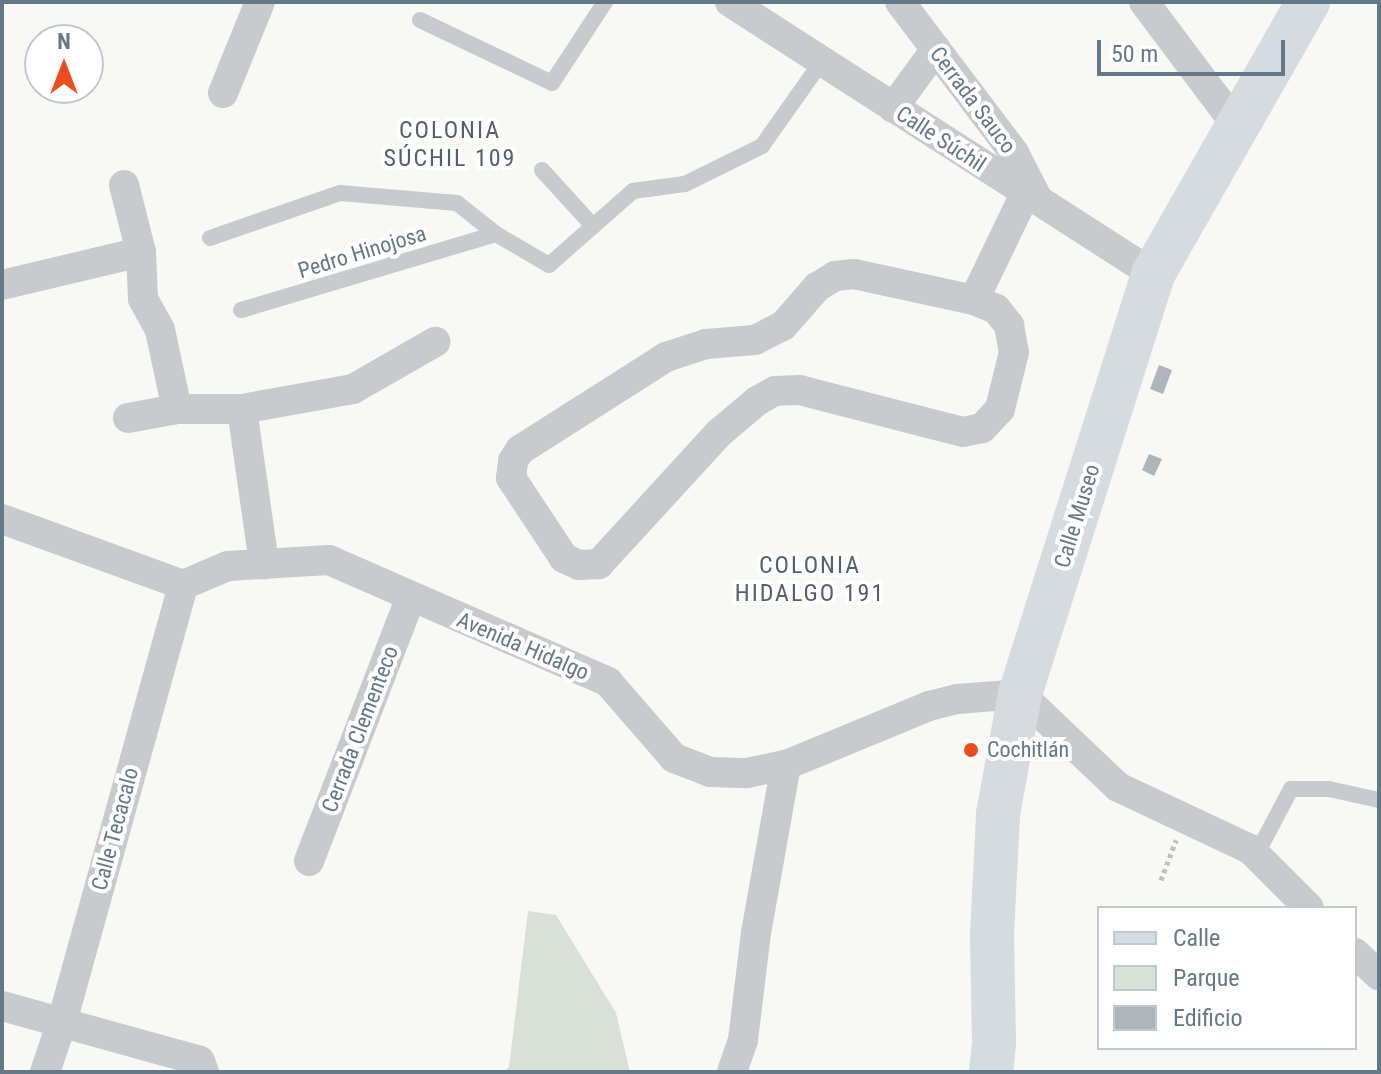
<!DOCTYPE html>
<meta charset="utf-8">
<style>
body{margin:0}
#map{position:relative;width:1381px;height:1074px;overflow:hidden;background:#f8f8f4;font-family:"Roboto Condensed",sans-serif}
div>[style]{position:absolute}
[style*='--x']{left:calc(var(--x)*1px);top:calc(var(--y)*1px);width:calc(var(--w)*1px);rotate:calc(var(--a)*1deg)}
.green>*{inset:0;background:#d9e0d5}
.building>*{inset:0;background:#aeb6bc}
.path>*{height:5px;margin-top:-2.5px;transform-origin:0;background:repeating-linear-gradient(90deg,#bec1c3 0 4px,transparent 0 8px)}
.lane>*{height:16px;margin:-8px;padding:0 8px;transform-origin:8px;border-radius:8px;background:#c7cbce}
.street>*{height:30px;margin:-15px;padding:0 15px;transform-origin:15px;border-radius:15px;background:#c7cbce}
.secondary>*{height:44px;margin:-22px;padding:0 22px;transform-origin:22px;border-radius:22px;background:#d6dbdf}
.dots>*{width:22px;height:22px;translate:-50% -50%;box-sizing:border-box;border:4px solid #fff;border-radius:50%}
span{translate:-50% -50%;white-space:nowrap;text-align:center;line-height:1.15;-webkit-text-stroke:8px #fff;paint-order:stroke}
.street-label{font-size:22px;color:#657887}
.poi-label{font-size:22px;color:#657887}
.left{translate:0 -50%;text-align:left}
.neighbourhood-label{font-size:24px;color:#53616c;letter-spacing:2px}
.frame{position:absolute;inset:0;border:4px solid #657887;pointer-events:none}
.legend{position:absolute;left:1097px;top:906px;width:260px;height:144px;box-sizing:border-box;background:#fff;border:2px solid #c1c9cf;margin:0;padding:10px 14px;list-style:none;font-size:24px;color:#657887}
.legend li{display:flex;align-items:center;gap:16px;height:40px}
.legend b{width:40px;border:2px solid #c1c9cf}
.north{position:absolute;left:24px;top:24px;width:80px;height:80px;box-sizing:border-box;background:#fff;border:2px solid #c1c9cf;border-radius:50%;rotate:0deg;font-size:22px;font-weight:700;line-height:32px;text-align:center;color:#657887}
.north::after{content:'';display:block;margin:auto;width:28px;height:36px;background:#ec4d20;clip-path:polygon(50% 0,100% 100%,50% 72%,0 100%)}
.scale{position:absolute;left:1097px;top:40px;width:188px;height:36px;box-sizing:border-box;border:4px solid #657887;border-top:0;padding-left:10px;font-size:24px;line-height:28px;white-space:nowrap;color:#657887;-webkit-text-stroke:6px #fff;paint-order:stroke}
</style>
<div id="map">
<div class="green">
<i style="clip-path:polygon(528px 911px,556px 915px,616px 1013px,630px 1072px,504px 1072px,509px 1067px)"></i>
</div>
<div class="building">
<i style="clip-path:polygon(1159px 365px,1172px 370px,1163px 394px,1150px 389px)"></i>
<i style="clip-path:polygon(1149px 454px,1162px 459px,1154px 476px,1142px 470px)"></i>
</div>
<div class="path">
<i style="--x:1161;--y:880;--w:43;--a:-69.4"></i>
</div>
<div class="lane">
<i style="--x:420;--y:20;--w:146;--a:25.5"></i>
<i style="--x:552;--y:83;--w:97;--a:-56.8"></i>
<i style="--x:542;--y:170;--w:76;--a:47.7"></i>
<i style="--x:210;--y:238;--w:138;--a:-19.1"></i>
<i style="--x:340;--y:193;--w:117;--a:4.9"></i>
<i style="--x:457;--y:203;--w:50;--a:38.5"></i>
<i style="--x:496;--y:234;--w:61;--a:30.3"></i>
<i style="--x:549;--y:265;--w:112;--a:-41.4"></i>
<i style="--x:633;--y:191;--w:52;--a:-7.7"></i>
<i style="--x:685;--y:184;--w:86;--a:-26.3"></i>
<i style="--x:762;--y:146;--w:104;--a:-54.8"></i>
<i style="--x:241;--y:310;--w:266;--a:-16.6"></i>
<i style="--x:1256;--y:855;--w:75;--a:-62.1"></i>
<i style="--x:1291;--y:789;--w:38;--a:0"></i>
<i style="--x:1329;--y:789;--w:51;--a:12.4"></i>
</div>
<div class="street">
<i style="--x:730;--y:2;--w:503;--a:32.74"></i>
<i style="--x:900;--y:2;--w:189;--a:52.9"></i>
<i style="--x:1014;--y:153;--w:53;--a:62.9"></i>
<i style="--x:1144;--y:2;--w:155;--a:53.1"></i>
<i style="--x:223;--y:93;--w:98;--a:-67.9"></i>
<i style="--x:893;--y:108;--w:73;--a:-53.9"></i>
<i style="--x:124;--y:185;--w:69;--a:75.8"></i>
<i style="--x:141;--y:252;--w:47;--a:87.6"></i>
<i style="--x:143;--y:299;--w:35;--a:61"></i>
<i style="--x:160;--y:330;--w:81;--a:77.9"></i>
<i style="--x:854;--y:274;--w:123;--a:12.2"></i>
<i style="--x:974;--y:300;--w:24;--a:22"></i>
<i style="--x:996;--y:309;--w:21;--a:51"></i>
<i style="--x:1009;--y:325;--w:27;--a:80"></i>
<i style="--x:1014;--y:352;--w:59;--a:103.8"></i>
<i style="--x:1000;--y:409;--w:26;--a:133"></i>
<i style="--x:982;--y:428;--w:19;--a:168"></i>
<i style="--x:963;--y:432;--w:168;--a:-165.6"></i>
<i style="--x:800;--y:390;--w:25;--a:178"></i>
<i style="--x:775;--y:391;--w:21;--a:151"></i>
<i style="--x:757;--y:401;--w:50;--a:139.9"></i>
<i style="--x:719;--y:433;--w:178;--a:132.5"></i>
<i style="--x:599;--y:564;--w:20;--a:177"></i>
<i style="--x:579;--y:565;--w:17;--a:-155"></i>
<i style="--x:564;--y:558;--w:96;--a:-123.5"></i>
<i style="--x:511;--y:478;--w:17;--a:-83"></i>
<i style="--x:513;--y:461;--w:13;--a:-58"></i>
<i style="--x:520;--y:450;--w:173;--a:-32.5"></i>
<i style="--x:666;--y:357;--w:42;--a:-18"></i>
<i style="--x:706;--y:344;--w:49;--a:-4.7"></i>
<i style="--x:755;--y:340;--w:31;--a:-27"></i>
<i style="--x:783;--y:326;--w:52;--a:-48.9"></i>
<i style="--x:817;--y:287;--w:21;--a:-31"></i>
<i style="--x:835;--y:276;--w:19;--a:-6"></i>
<i style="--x:2;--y:285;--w:143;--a:-13.4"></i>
<i style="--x:974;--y:300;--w:118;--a:-64.3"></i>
<i style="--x:242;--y:409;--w:157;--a:81.9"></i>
<i style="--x:128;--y:418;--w:50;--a:-10.4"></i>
<i style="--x:177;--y:409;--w:65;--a:0"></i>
<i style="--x:242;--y:409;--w:113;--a:-10.2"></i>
<i style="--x:353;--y:389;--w:95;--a:-29.8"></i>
<i style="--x:2;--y:519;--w:193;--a:20"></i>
<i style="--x:183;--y:585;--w:49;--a:-22.9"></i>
<i style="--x:228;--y:566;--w:101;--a:-3.4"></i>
<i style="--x:329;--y:560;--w:305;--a:23.6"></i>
<i style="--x:608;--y:682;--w:101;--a:49"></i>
<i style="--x:674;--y:758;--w:39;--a:21"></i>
<i style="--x:710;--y:772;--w:37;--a:2"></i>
<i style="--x:747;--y:773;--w:40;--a:-12"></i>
<i style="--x:786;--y:765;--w:155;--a:-22.4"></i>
<i style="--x:929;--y:706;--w:29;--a:-14"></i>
<i style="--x:957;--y:699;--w:63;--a:-4.5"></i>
<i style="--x:1020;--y:694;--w:135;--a:43.5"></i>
<i style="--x:1118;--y:787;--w:146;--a:25.2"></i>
<i style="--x:1250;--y:849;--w:83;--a:45"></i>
<i style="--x:309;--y:861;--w:283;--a:-68.9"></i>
<i style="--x:1355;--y:953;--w:33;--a:43"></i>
<i style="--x:2;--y:1006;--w:205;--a:15.5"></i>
<i style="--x:200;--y:1061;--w:12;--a:70"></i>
<i style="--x:45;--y:1072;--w:53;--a:-71.2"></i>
<i style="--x:62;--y:1022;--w:453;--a:-74.5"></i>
<i style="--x:732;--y:1072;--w:34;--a:-71"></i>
<i style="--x:743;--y:1040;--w:108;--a:-83.1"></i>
<i style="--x:756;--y:933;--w:171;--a:-79.9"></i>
</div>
<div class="secondary">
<i style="--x:991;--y:1072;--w:31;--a:-84"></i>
<i style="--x:994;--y:1041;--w:107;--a:-91.1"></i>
<i style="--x:992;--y:934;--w:120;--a:-87.1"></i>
<i style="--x:998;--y:814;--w:122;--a:-79.6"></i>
<i style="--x:1020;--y:694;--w:441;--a:-72.4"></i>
<i style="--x:1153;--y:274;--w:313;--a:-60.3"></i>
</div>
<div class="dots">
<i style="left:971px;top:750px;background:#ec4d20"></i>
</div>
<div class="street-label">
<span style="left:973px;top:100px;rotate:53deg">Cerrada Sauco</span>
<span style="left:941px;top:139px;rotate:33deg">Calle Súchil</span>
<span style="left:362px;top:252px;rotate:-17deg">Pedro Hinojosa</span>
<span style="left:1077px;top:516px;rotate:-73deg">Calle Museo</span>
<span style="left:523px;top:646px;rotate:23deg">Avenida Hidalgo</span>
<span style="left:360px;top:729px;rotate:-69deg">Cerrada Clementeco</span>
<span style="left:115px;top:829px;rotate:-75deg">Calle Tecacalo</span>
</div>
<div class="poi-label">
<span class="left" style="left:987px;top:750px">Cochitlán</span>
</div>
<div class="neighbourhood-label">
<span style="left:450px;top:145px">COLONIA<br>SÚCHIL 109</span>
<span style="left:810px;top:580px">COLONIA<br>HIDALGO 191</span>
</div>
<div class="frame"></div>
<ul class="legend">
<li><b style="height:10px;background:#d6dbdf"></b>Calle</li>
<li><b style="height:22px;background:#d9e0d5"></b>Parque</li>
<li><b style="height:22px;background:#aeb6bc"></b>Edificio</li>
</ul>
<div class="north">N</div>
<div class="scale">50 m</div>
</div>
